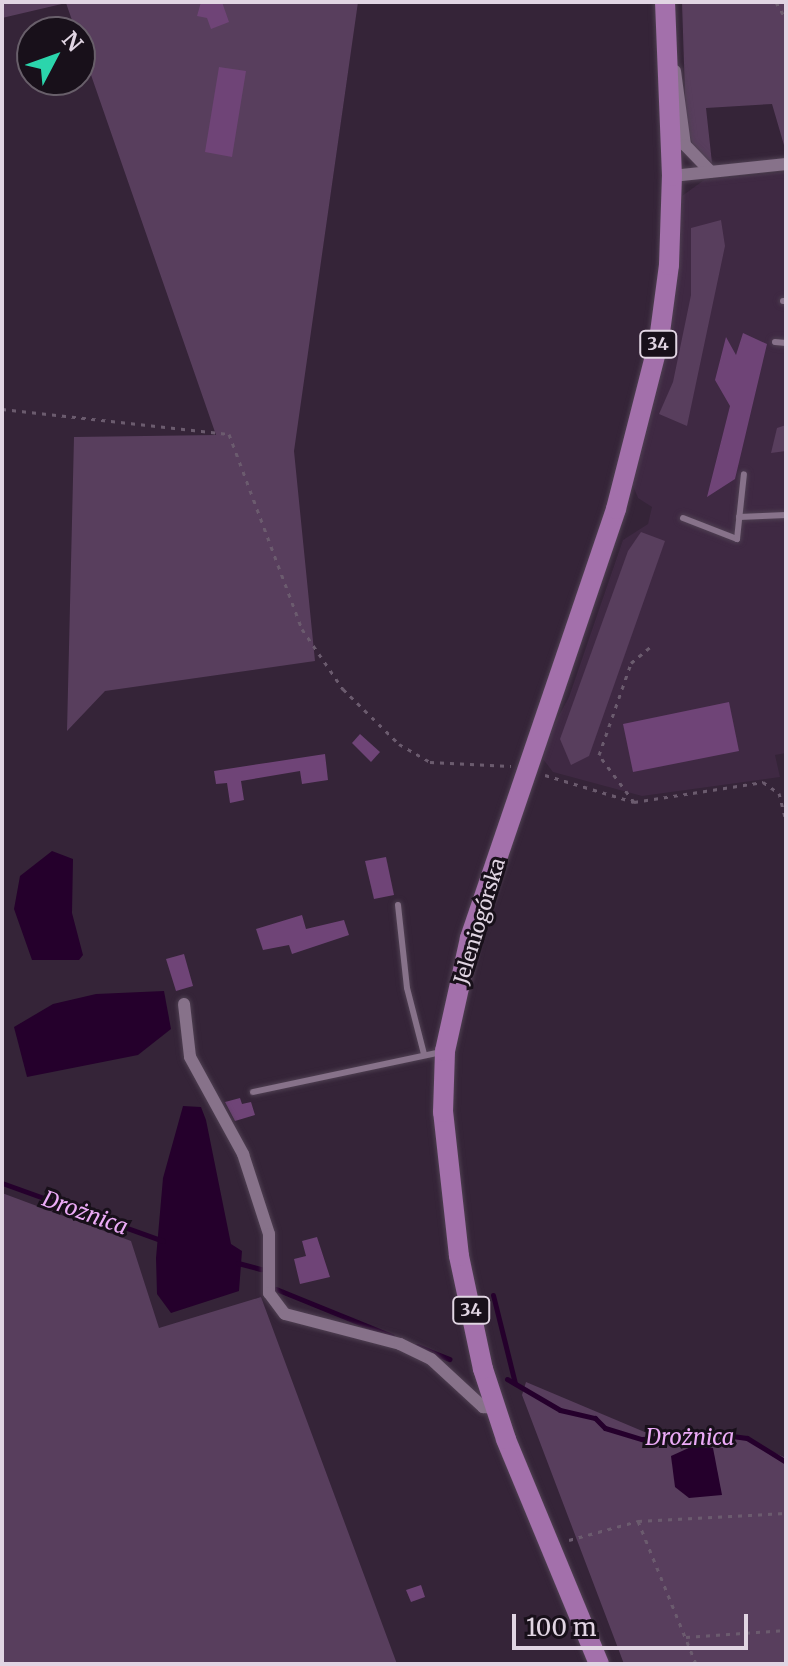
<!DOCTYPE html>
<meta charset="utf-8">
<style>
body{margin:0}
#map{position:relative;width:788px;height:1666px;overflow:hidden;background:#352438;font-family:Merriweather,serif}
div>[style]{position:absolute}
[style*='--x']{left:calc(var(--x)*1px);top:calc(var(--y)*1px);width:calc(var(--w)*1px);rotate:calc(var(--a)*1deg)}
.built>*{inset:0;background:#3f2943}
.green>*{inset:0;background:#583e5d}
.water>*{inset:0;background:#25002c}
.stream>*{height:5px;margin:-2.5px;padding:0 2.5px;transform-origin:2.5px;border-radius:2.5px;background:#25002c}
.building>*{inset:0;background:#6f4477}
.path>*{height:3px;margin-top:-1.5px;transform-origin:0;background:repeating-linear-gradient(90deg,#6b5b6e 0 4px,transparent 0 10px)}
.roads{filter:drop-shadow(0 0 2px #4f4052) drop-shadow(0 0 2px #4f4052)}
.lane>*{height:6px;margin:-3px;padding:0 3px;transform-origin:3px;border-radius:3px;background:#87728a}
.street>*{height:12px;margin:-6px;padding:0 6px;transform-origin:6px;border-radius:6px;background:#87728a}
.primary>*{height:20px;margin:-10px;padding:0 10px;transform-origin:10px;border-radius:10px;background:#a370ab}
span{translate:-50% -50%;white-space:nowrap;text-align:center;line-height:1.15;-webkit-text-stroke:6px #18101a;paint-order:stroke}
.shield-label span{padding:2px 6px;background:#18101a;border:2px solid;border-radius:6px;-webkit-text-stroke-width:0}
.shield-label{font-size:18px;color:#e1d5e3;font-weight:700}
.street-label{font-size:20px;color:#e1d5e3}
.water-label{font-size:22px;color:#ecabf7;font-style:italic}
.frame{position:absolute;inset:0;border:4px solid #e1d5e3;pointer-events:none}
.north{position:absolute;left:16px;top:16px;width:80px;height:80px;box-sizing:border-box;background:#18101a;border:2px solid #685f6a;border-radius:50%;rotate:49deg;font-size:22px;font-weight:700;line-height:32px;text-align:center;color:#e1d5e3}
.north::after{content:'';display:block;margin:auto;width:28px;height:36px;background:#2bd5ac;clip-path:polygon(50% 0,100% 100%,50% 72%,0 100%)}
.scale{position:absolute;left:512px;top:1614px;width:236px;height:36px;box-sizing:border-box;border:4px solid #e1d5e3;border-top:0;padding-left:10px;font-size:24px;line-height:28px;white-space:nowrap;color:#e1d5e3;-webkit-text-stroke:6px #18101a;paint-order:stroke}
</style>
<div id="map">
<div class="built">
<i style="clip-path:polygon(786px 172px,786px 753px,775px 755px,780px 777px,642px 796px,553px 772px,543px 759px,548px 736px,569px 697px,623px 540px,648px 524px,652px 507px,638px 498px,632px 483px,667px 342px,682px 196px,704px 180px)"></i>
</div>
<div class="green">
<i style="clip-path:polygon(2px 2px,358px 2px,294px 451px,315px 661px,105px 691px,67px 731px,74px 437px,216px 435px,66px 3px,2px 18px)"></i>
<i style="clip-path:polygon(682px 2px,786px 2px,786px 152px,772px 104px,706px 108px,712px 163px,693px 146px,686px 124px)"></i>
<i style="clip-path:polygon(721px 220px,725px 246px,687px 426px,659px 414px,673px 382px,691px 295px,691px 228px)"></i>
<i style="clip-path:polygon(786px 425px,786px 451px,771px 453px,777px 428px)"></i>
<i style="clip-path:polygon(641px 532px,665px 541px,589px 756px,571px 765px,560px 739px,628px 551px)"></i>
<i style="clip-path:polygon(2px 1193px,131px 1241px,159px 1328px,261px 1297px,397px 1664px,2px 1664px)"></i>
<i style="clip-path:polygon(526px 1382px,647px 1433px,724px 1430px,786px 1458px,786px 1664px,624px 1664px,522px 1395px)"></i>
</div>
<div class="water">
<i style="clip-path:polygon(52px 851px,73px 859px,72px 913px,83px 955px,79px 960px,32px 960px,14px 909px,20px 876px)"></i>
<i style="clip-path:polygon(164px 991px,171px 1029px,138px 1055px,27px 1077px,14px 1027px,53px 1004px,96px 994px)"></i>
<i style="clip-path:polygon(183px 1106px,201px 1107px,206px 1120px,231px 1244px,242px 1251px,239px 1291px,171px 1313px,157px 1294px,156px 1258px,163px 1178px)"></i>
<i style="clip-path:polygon(693px 1446px,713px 1448px,722px 1495px,689px 1498px,675px 1487px,671px 1456px)"></i>
</div>
<div class="stream">
<i style="--x:2;--y:1183;--w:171;--a:19.8"></i>
<i style="--x:238;--y:1263;--w:24;--a:15"></i>
<i style="--x:276;--y:1289;--w:125;--a:22.1"></i>
<i style="--x:493;--y:1295;--w:91;--a:76"></i>
<i style="--x:417;--y:1346;--w:35;--a:22"></i>
<i style="--x:507;--y:1379;--w:61;--a:30.3"></i>
<i style="--x:560;--y:1410;--w:36;--a:13"></i>
<i style="--x:595;--y:1418;--w:14;--a:45"></i>
<i style="--x:605;--y:1428;--w:39;--a:17"></i>
<i style="--x:642;--y:1439;--w:76;--a:-3.8"></i>
<i style="--x:718;--y:1434;--w:29;--a:8"></i>
<i style="--x:747;--y:1438;--w:46;--a:31.6"></i>
</div>
<div class="building">
<i style="clip-path:polygon(201px 2px,222px 2px,229px 22px,211px 29px,207px 18px,197px 16px)"></i>
<i style="clip-path:polygon(219px 67px,246px 71px,232px 157px,205px 152px)"></i>
<i style="clip-path:polygon(743px 333px,767px 344px,735px 479px,707px 497px,730px 406px,715px 380px,726px 337px,736px 355px)"></i>
<i style="clip-path:polygon(729px 702px,739px 751px,633px 772px,623px 724px)"></i>
<i style="clip-path:polygon(360px 734px,380px 752px,371px 762px,352px 743px)"></i>
<i style="clip-path:polygon(325px 754px,328px 780px,302px 784px,300px 771px,241px 781px,244px 800px,230px 803px,227px 783px,216px 784px,214px 771px)"></i>
<i style="clip-path:polygon(386px 857px,394px 895px,374px 899px,365px 861px)"></i>
<i style="clip-path:polygon(302px 915px,306px 929px,344px 920px,349px 935px,292px 954px,289px 945px,263px 950px,256px 929px)"></i>
<i style="clip-path:polygon(184px 954px,193px 986px,176px 991px,166px 959px)"></i>
<i style="clip-path:polygon(240px 1098px,242px 1104px,251px 1102px,255px 1115px,235px 1121px,225px 1102px)"></i>
<i style="clip-path:polygon(317px 1237px,330px 1277px,300px 1284px,294px 1259px,306px 1256px,302px 1241px)"></i>
<i style="clip-path:polygon(421px 1585px,425px 1597px,411px 1602px,406px 1590px)"></i>
</div>
<div class="path">
<i style="--x:776;--y:2;--w:20;--a:60"></i>
<i style="--x:2;--y:409;--w:228;--a:6.3"></i>
<i style="--x:229;--y:434;--w:208;--a:69.5"></i>
<i style="--x:302;--y:629;--w:73;--a:55.7"></i>
<i style="--x:343;--y:689;--w:78;--a:44.5"></i>
<i style="--x:399;--y:744;--w:36;--a:30"></i>
<i style="--x:430;--y:762;--w:81;--a:2.8"></i>
<i style="--x:545;--y:775;--w:93;--a:16.9"></i>
<i style="--x:634;--y:802;--w:131;--a:-8.8"></i>
<i style="--x:763;--y:782;--w:19;--a:35"></i>
<i style="--x:779;--y:793;--w:29;--a:76"></i>
<i style="--x:634;--y:802;--w:59;--a:-126.7"></i>
<i style="--x:599;--y:755;--w:97;--a:-70.8"></i>
<i style="--x:631;--y:663;--w:26;--a:-40"></i>
<i style="--x:638;--y:1521;--w:154;--a:67.9"></i>
<i style="--x:569;--y:1540;--w:72;--a:-15.4"></i>
<i style="--x:638;--y:1521;--w:148;--a:-3.1"></i>
<i style="--x:686;--y:1637;--w:100;--a:-4"></i>
</div>
<div class="roads">
<div class="lane">
<i style="--x:783;--y:301;--w:3;--a:0"></i>
<i style="--x:775;--y:342;--w:11;--a:5"></i>
<i style="--x:739;--y:517;--w:47;--a:-2.4"></i>
<i style="--x:683;--y:518;--w:58;--a:21.3"></i>
<i style="--x:737;--y:539;--w:65;--a:-83.9"></i>
<i style="--x:398;--y:905;--w:83;--a:83.8"></i>
<i style="--x:407;--y:988;--w:68;--a:75.6"></i>
<i style="--x:253;--y:1092;--w:192;--a:-12"></i>
</div>
<div class="street">
<i style="--x:675;--y:71;--w:75;--a:82.3"></i>
<i style="--x:685;--y:145;--w:37;--a:46"></i>
<i style="--x:672;--y:176;--w:115;--a:-6"></i>
<i style="--x:184;--y:1004;--w:53;--a:83.5"></i>
<i style="--x:190;--y:1057;--w:111;--a:61.3"></i>
<i style="--x:243;--y:1154;--w:84;--a:72"></i>
<i style="--x:269;--y:1234;--w:59;--a:90"></i>
<i style="--x:269;--y:1293;--w:26;--a:53"></i>
<i style="--x:285;--y:1314;--w:119;--a:14.6"></i>
<i style="--x:400;--y:1344;--w:34;--a:26"></i>
<i style="--x:431;--y:1359;--w:71;--a:42.7"></i>
<i style="--x:483;--y:1407;--w:13;--a:4"></i>
</div>
<div class="primary">
<i style="--x:599;--y:1664;--w:243;--a:-112.5"></i>
<i style="--x:506;--y:1439;--w:74;--a:-108.2"></i>
<i style="--x:483;--y:1369;--w:116;--a:-102"></i>
<i style="--x:459;--y:1256;--w:145;--a:-96.3"></i>
<i style="--x:443;--y:1112;--w:61;--a:-88.1"></i>
<i style="--x:445;--y:1051;--w:116;--a:-77.5"></i>
<i style="--x:470;--y:938;--w:453;--a:-71.2"></i>
<i style="--x:616;--y:509;--w:174;--a:-75.7"></i>
<i style="--x:659;--y:340;--w:76;--a:-82.4"></i>
<i style="--x:669;--y:265;--w:89;--a:-88.1"></i>
<i style="--x:672;--y:176;--w:174;--a:-92.3"></i>
</div>
</div>
<div class="shield-label">
<span style="left:658px;top:344px">34</span>
<span style="left:471px;top:1310px">34</span>
</div>
<div class="street-label">
<span style="left:479px;top:921px;rotate:-73deg">Jeleniogórska</span>
</div>
<div class="water-label">
<span style="left:85px;top:1213px;rotate:20deg">Drożnica</span>
<span style="left:690px;top:1438px">Drożnica</span>
</div>
<div class="frame"></div>
<div class="north">N</div>
<div class="scale">100 m</div>
</div>
